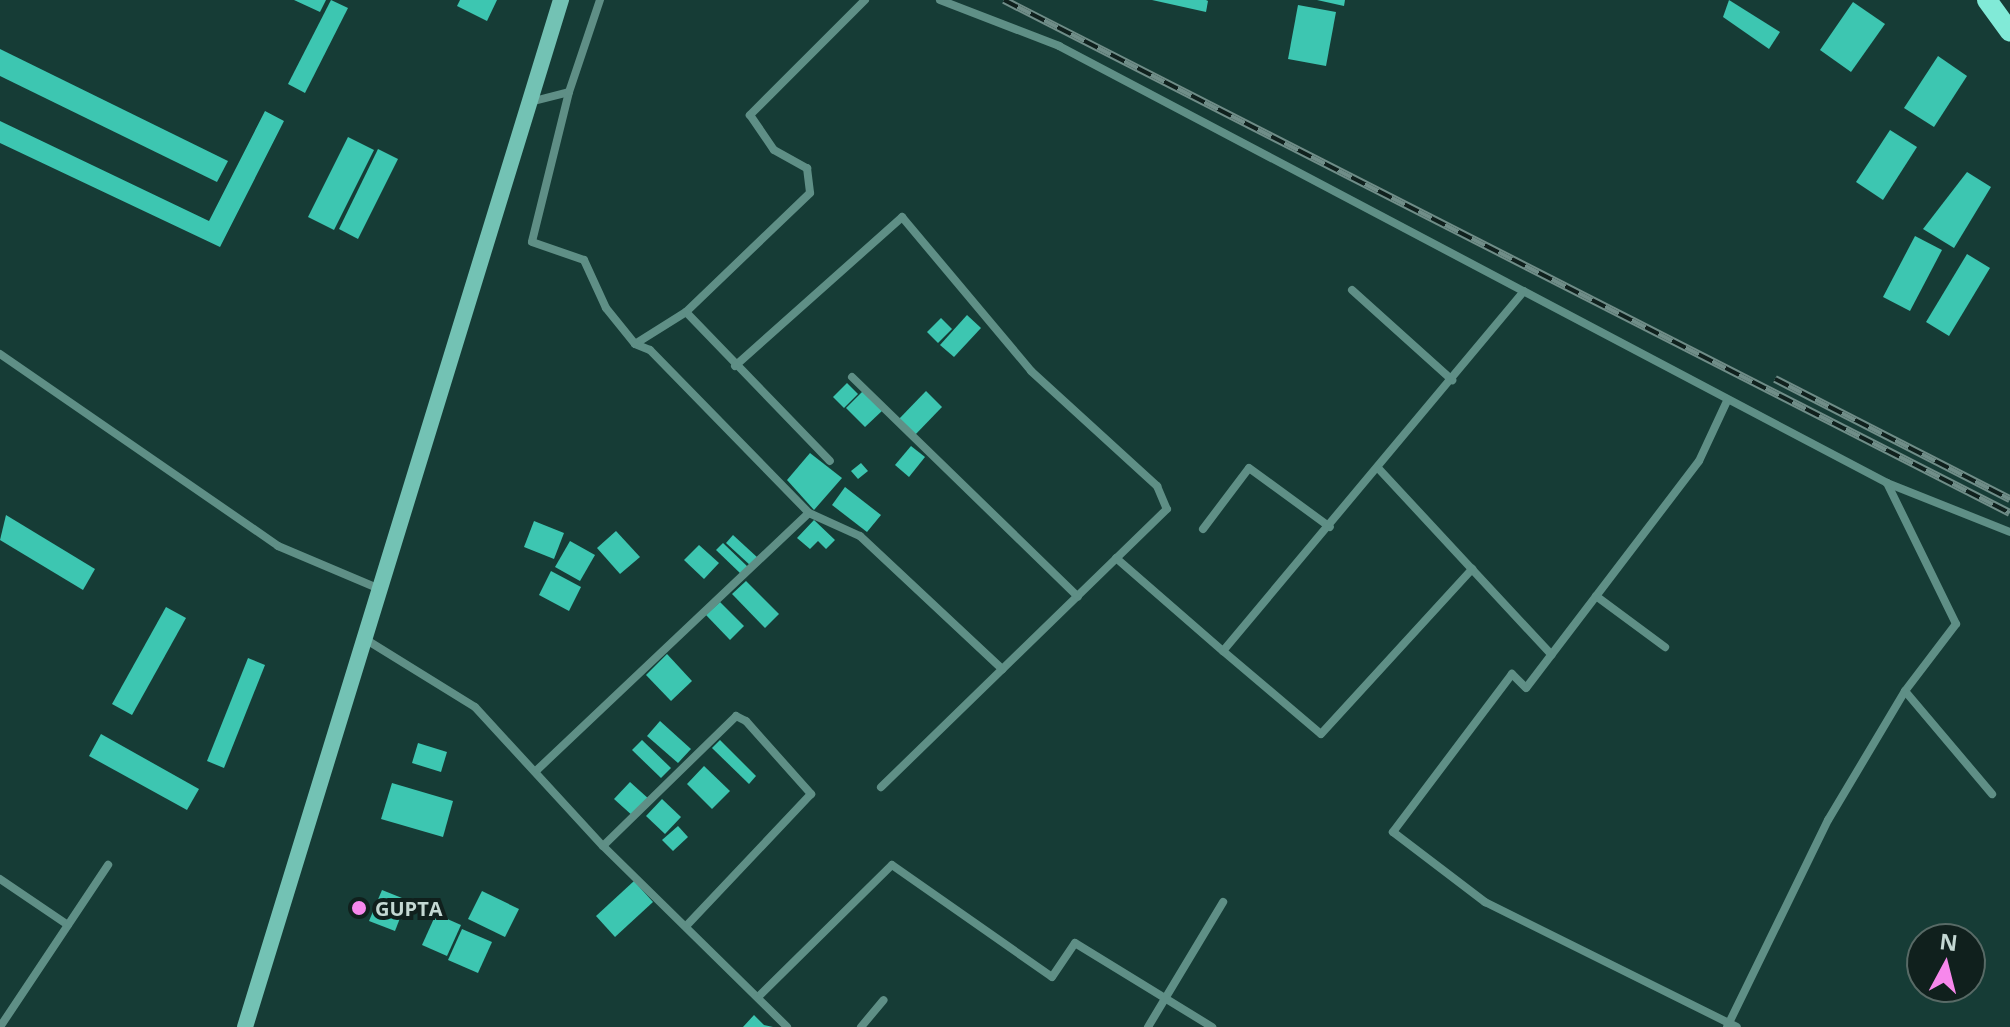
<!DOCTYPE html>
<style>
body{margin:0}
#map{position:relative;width:2010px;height:1027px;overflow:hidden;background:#163c36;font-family:"Open Sans",sans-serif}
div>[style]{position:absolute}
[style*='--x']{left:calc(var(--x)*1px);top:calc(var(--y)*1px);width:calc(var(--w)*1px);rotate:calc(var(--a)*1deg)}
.building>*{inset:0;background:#3dc6b1}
.street>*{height:8px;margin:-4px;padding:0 4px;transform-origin:4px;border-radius:4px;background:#5f8f86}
.secondary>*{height:16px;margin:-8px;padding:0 8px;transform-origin:8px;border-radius:8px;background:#73c2b4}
.primary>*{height:20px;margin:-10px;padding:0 10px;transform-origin:10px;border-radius:10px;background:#81ead7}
.rail>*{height:8px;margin-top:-4px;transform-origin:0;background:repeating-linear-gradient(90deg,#10201d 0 15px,#708d88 0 30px);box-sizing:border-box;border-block:2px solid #708d88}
.dots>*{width:22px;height:22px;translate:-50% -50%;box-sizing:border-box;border:4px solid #10201d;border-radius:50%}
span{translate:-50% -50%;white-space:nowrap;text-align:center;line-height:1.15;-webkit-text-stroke:8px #10201d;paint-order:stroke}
.poi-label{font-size:20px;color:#c4d8d3;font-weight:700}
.left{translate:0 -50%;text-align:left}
.north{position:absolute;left:1906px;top:923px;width:80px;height:80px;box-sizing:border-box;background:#10201d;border:2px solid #586a66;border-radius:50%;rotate:7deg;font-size:22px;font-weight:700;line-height:32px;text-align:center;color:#c4d8d3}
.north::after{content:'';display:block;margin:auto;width:28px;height:36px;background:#f788ec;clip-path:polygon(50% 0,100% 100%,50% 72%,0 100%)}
</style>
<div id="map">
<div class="building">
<i style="clip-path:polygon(294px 0,326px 0,320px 12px)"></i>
<i style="clip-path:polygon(331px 0,348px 8px,305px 93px,288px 84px)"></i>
<i style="clip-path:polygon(460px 0,497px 0,487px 21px,457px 6px)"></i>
<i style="clip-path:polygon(1152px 0,1206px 0,1208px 1px,1206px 12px)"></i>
<i style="clip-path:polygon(1317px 0,1345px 0,1344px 6px)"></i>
<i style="clip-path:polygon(1729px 0,1780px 32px,1769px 49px,1723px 17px)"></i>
<i style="clip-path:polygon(1853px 2px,1885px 24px,1851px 72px,1820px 50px)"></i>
<i style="clip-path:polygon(1298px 5px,1336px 12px,1326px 66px,1288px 59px)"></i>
<i style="clip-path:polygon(0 49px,228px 161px,217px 182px,0 76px)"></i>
<i style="clip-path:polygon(1938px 56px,1967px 76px,1934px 127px,1904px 108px)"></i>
<i style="clip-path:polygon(265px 111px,284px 121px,220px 247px,0 143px,0 121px,209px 221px)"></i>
<i style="clip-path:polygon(1890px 130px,1917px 147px,1883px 200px,1856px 182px)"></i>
<i style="clip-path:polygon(348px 137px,374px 150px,334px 230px,308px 217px)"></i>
<i style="clip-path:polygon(378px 149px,398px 159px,358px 239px,339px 229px)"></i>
<i style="clip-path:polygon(1967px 172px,1991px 187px,1954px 248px,1923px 229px)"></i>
<i style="clip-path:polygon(1915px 236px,1942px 250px,1910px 311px,1883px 297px)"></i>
<i style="clip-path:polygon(1967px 254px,1990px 268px,1949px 336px,1926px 322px)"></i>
<i style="clip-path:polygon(967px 315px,981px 328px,954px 357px,940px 345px)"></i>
<i style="clip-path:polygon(941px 318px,952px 329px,938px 343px,927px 332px)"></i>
<i style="clip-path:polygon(847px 383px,858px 394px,844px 408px,833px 397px)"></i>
<i style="clip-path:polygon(863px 391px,883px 410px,865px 427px,846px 408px)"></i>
<i style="clip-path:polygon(926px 391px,942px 407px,914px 436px,898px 420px)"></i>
<i style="clip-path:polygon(911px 446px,925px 457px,909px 477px,895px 465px)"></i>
<i style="clip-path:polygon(810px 453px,842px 478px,814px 510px,787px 480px)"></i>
<i style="clip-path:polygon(861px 463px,868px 471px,858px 479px,851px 471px)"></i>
<i style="clip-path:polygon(845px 487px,881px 515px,867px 532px,832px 505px)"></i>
<i style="clip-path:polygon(6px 515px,95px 569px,83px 590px,0 540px)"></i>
<i style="clip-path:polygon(814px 520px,835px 540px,826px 549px,818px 541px,810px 549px,797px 538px)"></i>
<i style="clip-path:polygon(534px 521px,564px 533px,554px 559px,524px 547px)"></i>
<i style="clip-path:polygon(616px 531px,640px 557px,620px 574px,597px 548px)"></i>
<i style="clip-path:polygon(733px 535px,758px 558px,751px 566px,726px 543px)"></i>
<i style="clip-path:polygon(570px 541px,595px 555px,580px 581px,555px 567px)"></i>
<i style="clip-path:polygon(723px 543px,748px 567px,741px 574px,716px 550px)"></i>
<i style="clip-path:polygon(699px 545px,719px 563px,704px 579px,684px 560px)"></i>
<i style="clip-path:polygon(551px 571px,581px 587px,569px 611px,539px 595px)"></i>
<i style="clip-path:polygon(746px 581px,779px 614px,765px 628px,732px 594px)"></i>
<i style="clip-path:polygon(720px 602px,744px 626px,730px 640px,706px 615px)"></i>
<i style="clip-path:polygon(166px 607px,186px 618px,132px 715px,112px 704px)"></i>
<i style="clip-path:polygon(667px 654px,692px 681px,671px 701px,646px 675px)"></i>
<i style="clip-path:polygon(248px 658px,265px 665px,224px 768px,207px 761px)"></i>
<i style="clip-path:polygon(660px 721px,691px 749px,678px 763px,647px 736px)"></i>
<i style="clip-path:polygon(101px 734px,199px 789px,187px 810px,89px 756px)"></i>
<i style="clip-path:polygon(642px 740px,671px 768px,661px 778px,632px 750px)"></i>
<i style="clip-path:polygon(720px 740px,756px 776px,749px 784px,712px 748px)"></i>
<i style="clip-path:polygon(418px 743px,447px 752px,441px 772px,412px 763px)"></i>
<i style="clip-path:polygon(704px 766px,730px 791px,712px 809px,687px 784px)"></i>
<i style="clip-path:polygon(630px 782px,650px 800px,634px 817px,614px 799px)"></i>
<i style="clip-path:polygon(392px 783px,453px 801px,443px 837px,381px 819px)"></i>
<i style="clip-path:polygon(662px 799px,681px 817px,665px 834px,646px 816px)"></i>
<i style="clip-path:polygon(678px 826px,688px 837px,673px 851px,662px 840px)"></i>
<i style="clip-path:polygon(634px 881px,653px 902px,615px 937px,596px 916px)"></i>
<i style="clip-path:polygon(382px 890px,407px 900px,395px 931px,369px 921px)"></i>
<i style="clip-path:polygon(482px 891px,519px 909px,505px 937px,468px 919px)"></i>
<i style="clip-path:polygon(436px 914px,461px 925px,447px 956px,422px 945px)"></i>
<i style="clip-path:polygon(462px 929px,492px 942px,478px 973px,448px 960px)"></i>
<i style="clip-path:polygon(754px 1015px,764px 1025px,773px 1027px,743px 1027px)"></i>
</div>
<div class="street">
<i style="--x:865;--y:0;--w:163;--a:135"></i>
<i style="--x:750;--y:115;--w:42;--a:55.6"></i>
<i style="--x:774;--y:150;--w:38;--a:29"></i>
<i style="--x:807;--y:168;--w:25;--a:83"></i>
<i style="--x:810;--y:193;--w:172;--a:136.2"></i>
<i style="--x:686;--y:312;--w:60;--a:147.9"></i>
<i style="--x:635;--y:344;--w:16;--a:22"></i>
<i style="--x:650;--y:350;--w:228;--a:45.7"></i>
<i style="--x:809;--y:513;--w:56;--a:24.3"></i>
<i style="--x:860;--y:536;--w:195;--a:43.1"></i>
<i style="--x:940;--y:0;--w:128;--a:21.1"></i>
<i style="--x:1059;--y:46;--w:936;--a:27.82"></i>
<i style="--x:1887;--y:483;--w:157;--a:63.9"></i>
<i style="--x:1956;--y:624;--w:84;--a:127.3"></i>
<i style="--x:1905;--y:691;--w:150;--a:120.8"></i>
<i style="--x:1828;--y:820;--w:230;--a:116"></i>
<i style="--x:569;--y:92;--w:154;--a:103.9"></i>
<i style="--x:532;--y:242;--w:55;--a:19.1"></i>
<i style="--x:584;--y:260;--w:53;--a:65.4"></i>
<i style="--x:606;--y:308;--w:46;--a:51.1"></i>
<i style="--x:530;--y:102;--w:40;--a:-14.4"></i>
<i style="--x:569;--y:92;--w:97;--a:-71.4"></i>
<i style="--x:1352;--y:290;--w:135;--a:42"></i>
<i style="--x:686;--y:312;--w:207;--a:46"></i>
<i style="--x:0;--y:354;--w:338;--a:34.6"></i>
<i style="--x:278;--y:546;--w:111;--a:22.9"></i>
<i style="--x:735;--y:366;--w:224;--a:-41.7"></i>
<i style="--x:902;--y:217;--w:201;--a:50"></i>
<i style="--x:1031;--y:371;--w:171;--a:42.4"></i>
<i style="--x:1157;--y:486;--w:25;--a:67"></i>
<i style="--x:1167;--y:509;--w:399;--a:135.8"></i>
<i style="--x:852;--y:377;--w:315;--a:44.2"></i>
<i style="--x:1727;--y:401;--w:66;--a:115"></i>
<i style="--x:1699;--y:461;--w:285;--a:127.3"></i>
<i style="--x:1526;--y:688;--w:20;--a:-135"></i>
<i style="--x:1512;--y:674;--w:198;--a:127"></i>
<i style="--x:1393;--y:832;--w:116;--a:37.3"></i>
<i style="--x:1485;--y:902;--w:281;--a:26.4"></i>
<i style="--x:1378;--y:468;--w:255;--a:47.1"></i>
<i style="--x:1887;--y:483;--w:132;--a:21.7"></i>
<i style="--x:1203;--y:529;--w:76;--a:-53"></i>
<i style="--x:1249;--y:468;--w:100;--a:36.1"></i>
<i style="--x:1116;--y:558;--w:142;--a:41"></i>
<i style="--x:1223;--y:651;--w:469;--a:-50.1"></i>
<i style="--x:1596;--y:596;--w:86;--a:36.5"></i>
<i style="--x:365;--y:639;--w:129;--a:31.7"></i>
<i style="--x:475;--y:707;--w:189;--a:47.4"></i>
<i style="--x:603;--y:846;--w:258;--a:44.5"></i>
<i style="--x:1223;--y:651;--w:128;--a:40.3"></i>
<i style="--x:1321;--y:734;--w:224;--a:-47.5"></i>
<i style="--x:1905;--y:691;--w:135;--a:49.8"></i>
<i style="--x:537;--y:770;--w:374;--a:-43.4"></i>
<i style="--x:603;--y:846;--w:186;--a:-44.3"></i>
<i style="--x:736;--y:716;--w:11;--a:27"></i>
<i style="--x:746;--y:721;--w:98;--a:48.3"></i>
<i style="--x:811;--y:794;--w:182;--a:133.4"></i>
<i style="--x:0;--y:879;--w:82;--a:34.1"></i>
<i style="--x:758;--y:997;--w:188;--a:-44.6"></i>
<i style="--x:892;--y:865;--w:195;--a:35"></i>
<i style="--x:1052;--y:977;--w:41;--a:-55.9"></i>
<i style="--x:1075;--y:943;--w:161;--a:31.5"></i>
<i style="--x:0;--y:1027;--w:195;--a:-56.3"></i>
<i style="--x:861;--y:1027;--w:35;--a:-50"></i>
<i style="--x:1148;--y:1027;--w:146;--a:-59"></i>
</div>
<div class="secondary">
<i style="--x:245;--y:1027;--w:1075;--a:-72.9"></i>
</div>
<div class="primary">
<i style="--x:1987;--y:0;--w:39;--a:54"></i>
</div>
<div class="rail">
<i style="--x:1004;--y:0;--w:1129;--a:27.02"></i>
<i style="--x:1775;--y:379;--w:264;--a:27.1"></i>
</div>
<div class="dots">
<i style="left:359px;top:908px;background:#f788ec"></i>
</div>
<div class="poi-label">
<span class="left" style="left:375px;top:908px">GUPTA</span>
</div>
<div class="north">N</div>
</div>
